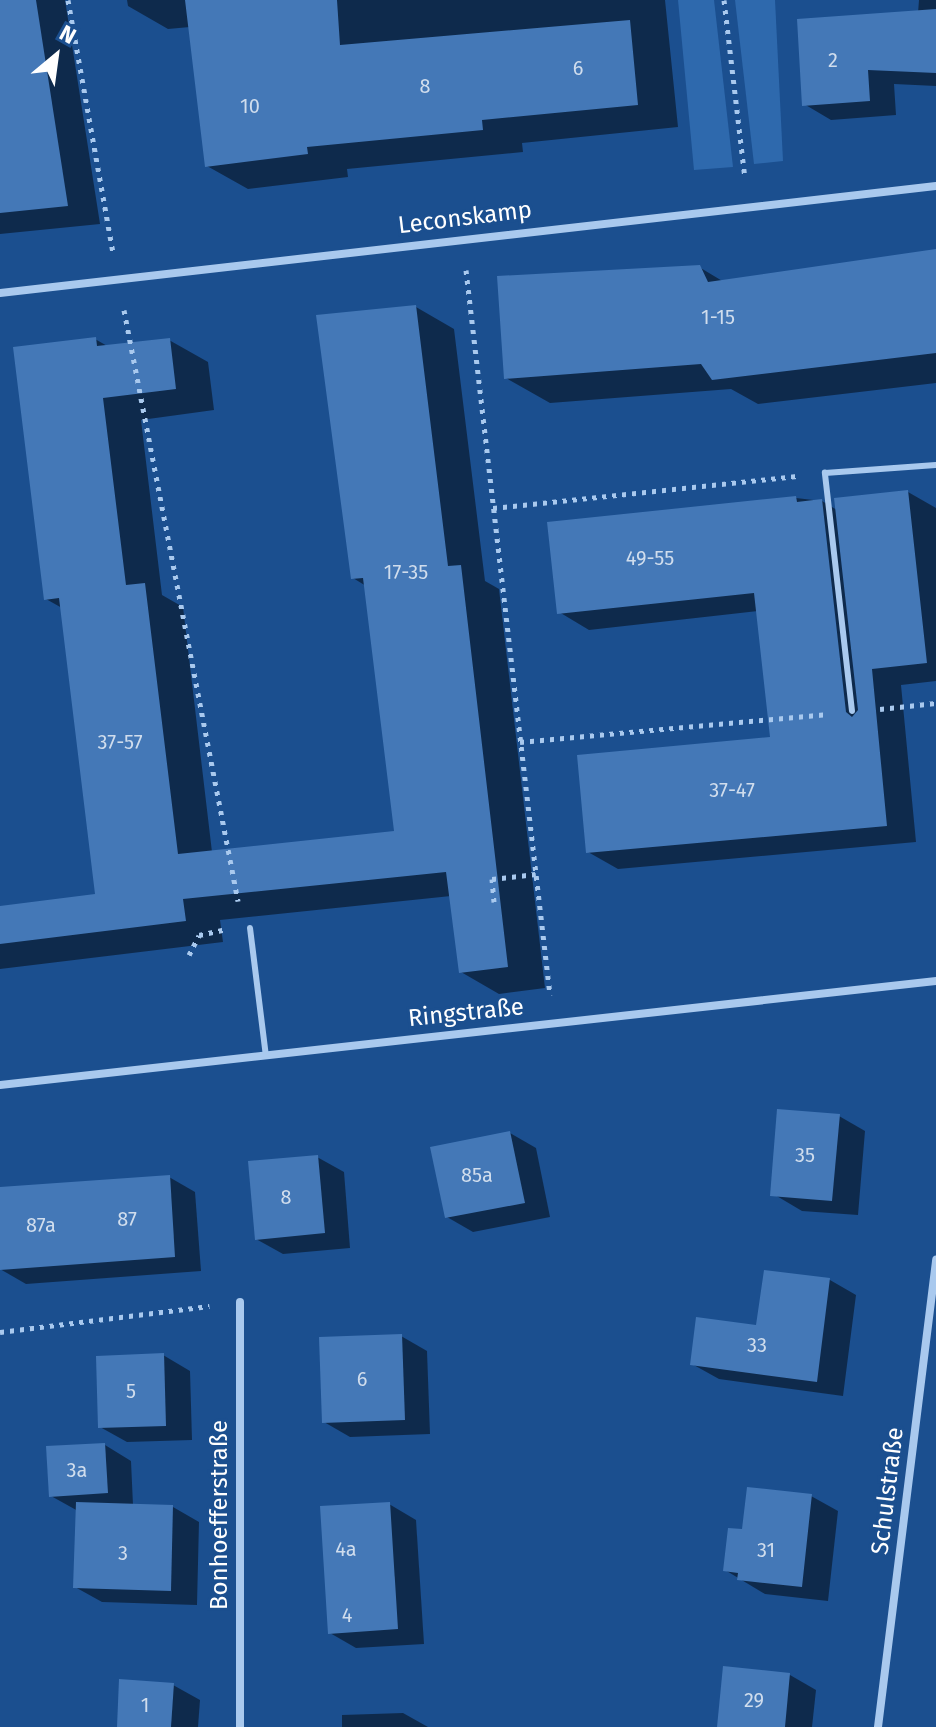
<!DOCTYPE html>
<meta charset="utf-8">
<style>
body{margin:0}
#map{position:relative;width:936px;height:1727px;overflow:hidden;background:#1b4f8f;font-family:"Fira Sans",sans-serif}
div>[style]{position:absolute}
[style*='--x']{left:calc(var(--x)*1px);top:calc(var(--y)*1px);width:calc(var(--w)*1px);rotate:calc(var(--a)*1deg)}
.green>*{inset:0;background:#2e69ad}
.shadow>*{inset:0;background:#0007}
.building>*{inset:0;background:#4478b7}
.path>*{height:5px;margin-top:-2.5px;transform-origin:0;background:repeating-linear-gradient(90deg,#a9c9ee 0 4px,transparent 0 10px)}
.lane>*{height:6px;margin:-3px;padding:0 3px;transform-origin:3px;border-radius:3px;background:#a9c9ee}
.street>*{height:8px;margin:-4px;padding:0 4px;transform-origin:4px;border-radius:4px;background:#a9c9ee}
span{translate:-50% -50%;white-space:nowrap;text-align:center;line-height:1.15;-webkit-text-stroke:6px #1b4f8f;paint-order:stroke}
.number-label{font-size:20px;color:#d0dded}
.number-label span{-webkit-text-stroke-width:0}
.street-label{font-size:24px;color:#fff}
.north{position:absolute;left:16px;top:16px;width:80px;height:80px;-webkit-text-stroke:6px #1b4f8f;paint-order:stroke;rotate:29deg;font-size:22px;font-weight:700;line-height:32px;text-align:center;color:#fff}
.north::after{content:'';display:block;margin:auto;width:28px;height:36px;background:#fff;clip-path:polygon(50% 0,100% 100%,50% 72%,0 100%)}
</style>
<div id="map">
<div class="green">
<i style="clip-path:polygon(678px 0,714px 0,733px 167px,694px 170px)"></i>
<i style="clip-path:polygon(735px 0,775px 0,783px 161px,754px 164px)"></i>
</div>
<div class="shadow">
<i style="clip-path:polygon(0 0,65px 0,100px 224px,0 234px)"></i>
<i style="clip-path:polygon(127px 0,665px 0,678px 127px,522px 143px,523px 152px,347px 169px,348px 177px,248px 189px,207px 166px,190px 27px,168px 29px,128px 6px)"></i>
<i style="clip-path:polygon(919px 0,936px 0,936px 86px,894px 84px,896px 115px,831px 120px,804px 104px,918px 13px)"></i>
<i style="clip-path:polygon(936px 251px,936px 383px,758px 404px,731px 389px,550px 403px,506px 378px,699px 267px,724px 282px)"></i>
<i style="clip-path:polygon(416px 307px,454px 329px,485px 581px,499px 589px,545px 988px,499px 994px,461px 972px,451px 896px,220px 920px,223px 942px,0 969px,0 908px,97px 896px,62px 608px,46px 599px,95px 339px,109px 347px,169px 340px,208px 362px,214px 410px,141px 420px,162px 595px,183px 607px,212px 852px,396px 833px,366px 586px,353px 578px)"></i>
<i style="clip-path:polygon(908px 492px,936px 508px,936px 681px,901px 685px,916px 842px,618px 869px,588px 852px,772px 739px,758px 611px,589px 630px,559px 612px,796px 498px,822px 501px,837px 510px)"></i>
<i style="clip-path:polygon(839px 1116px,865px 1131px,858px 1215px,802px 1211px,775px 1195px)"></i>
<i style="clip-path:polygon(510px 1133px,536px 1148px,550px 1217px,473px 1232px,447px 1217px)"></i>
<i style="clip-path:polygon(317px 1157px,344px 1172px,350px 1248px,283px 1254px,256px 1239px)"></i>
<i style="clip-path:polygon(169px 1177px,195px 1192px,201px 1271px,26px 1284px,0 1269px,0 1189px)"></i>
<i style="clip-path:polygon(765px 1272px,830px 1280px,856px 1295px,843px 1396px,719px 1379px,692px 1364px,758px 1327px)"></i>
<i style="clip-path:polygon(401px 1336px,427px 1351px,430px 1434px,350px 1437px,324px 1422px)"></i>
<i style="clip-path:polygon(163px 1355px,190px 1371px,192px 1440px,127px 1442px,100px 1427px)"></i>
<i style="clip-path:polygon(105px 1445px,131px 1461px,133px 1505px,173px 1507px,199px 1522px,197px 1605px,102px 1602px,75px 1587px,78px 1511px,51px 1496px)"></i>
<i style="clip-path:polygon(811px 1496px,838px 1511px,828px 1601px,765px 1594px,725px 1570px,744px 1532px)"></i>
<i style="clip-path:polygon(389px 1504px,416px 1520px,424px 1644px,356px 1648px,330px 1633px)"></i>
<i style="clip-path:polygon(790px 1675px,816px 1690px,812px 1727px,719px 1727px)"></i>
<i style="clip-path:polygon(173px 1685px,200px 1700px,198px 1727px,119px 1727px)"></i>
<i style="clip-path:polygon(403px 1713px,428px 1727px,342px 1727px,342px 1715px)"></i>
</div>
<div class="building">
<i style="clip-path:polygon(0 0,36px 0,68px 206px,0 213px)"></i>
<i style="clip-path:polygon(185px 0,337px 0,340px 45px,630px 20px,638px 105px,482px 120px,483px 130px,307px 147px,308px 154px,205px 167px)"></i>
<i style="clip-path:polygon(936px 9px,936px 73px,868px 70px,870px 101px,802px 106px,797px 19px)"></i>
<i style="clip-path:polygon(936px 249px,936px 353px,712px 380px,701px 364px,504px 379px,497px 276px,700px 265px,708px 282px)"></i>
<i style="clip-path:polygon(416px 305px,448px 566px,461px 565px,508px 967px,459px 973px,446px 872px,183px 899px,186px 921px,0 944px,0 906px,95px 894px,59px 598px,44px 600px,13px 347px,96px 337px,97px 346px,170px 338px,176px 389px,103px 398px,126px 585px,145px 583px,178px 854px,394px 831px,363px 578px,351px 579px,316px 315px)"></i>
<i style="clip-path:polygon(908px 490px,927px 663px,872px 669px,887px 826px,586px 853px,577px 755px,770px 737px,754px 593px,557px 614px,547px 522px,796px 496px,797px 502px,822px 499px,846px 712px,852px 717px,858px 710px,834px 498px)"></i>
<i style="clip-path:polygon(777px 1109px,840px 1114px,832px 1201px,770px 1196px)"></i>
<i style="clip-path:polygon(510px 1131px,525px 1203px,445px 1218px,430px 1147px)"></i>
<i style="clip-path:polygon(318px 1155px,325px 1233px,255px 1240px,248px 1161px)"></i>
<i style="clip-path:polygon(170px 1175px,175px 1257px,0 1270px,0 1187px)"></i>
<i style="clip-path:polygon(764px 1270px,830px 1278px,817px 1382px,690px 1365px,696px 1317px,756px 1325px)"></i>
<i style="clip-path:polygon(402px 1334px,405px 1420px,322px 1423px,319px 1337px)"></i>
<i style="clip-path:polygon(164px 1353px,166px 1426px,98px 1428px,96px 1356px)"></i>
<i style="clip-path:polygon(105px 1443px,108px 1493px,49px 1497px,46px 1446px)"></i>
<i style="clip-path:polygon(747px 1487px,812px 1494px,802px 1587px,737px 1580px,738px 1573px,723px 1571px,728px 1528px,742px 1529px)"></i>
<i style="clip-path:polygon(76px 1502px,173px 1505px,171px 1591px,73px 1588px)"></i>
<i style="clip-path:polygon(390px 1502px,398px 1629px,328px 1634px,320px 1506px)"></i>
<i style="clip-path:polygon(723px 1666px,790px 1673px,785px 1727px,717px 1727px)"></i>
<i style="clip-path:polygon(119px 1679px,174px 1683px,171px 1727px,117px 1727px)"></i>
</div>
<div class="path">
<i style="--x:68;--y:0;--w:257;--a:79.9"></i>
<i style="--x:724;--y:0;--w:179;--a:83.3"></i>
<i style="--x:466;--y:270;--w:730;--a:83.39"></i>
<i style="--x:124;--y:310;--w:602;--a:79.08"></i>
<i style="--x:493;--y:508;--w:308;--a:-6"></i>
<i style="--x:880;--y:709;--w:56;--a:-6.1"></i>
<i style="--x:520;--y:742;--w:307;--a:-5.2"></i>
<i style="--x:494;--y:902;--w:23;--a:-95"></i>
<i style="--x:492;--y:879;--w:44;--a:-6.5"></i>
<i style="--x:189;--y:955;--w:22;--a:-63"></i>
<i style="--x:199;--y:935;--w:25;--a:-12"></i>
<i style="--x:0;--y:1332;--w:211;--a:-7.1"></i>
</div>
<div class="lane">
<i style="--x:852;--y:711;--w:240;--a:-96.5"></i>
<i style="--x:825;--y:473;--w:111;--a:-4.1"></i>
<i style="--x:250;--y:928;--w:129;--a:82.9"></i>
</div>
<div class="street">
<i style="--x:0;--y:293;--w:942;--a:-6.52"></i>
<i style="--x:0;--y:1085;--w:942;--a:-6.34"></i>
<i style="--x:240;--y:1302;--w:425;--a:90"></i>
<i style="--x:878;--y:1727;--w:471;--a:-82.9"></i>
</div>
<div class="number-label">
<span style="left:833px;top:60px">2</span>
<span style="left:578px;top:68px">6</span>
<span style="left:425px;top:86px">8</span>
<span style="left:250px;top:106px">10</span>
<span style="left:718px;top:317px">1-15</span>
<span style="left:650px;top:558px">49-55</span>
<span style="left:406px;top:572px">17-35</span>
<span style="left:120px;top:742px">37-57</span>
<span style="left:732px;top:790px">37-47</span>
<span style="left:805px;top:1155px">35</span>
<span style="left:477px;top:1175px">85a</span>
<span style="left:286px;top:1197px">8</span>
<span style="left:127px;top:1219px">87</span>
<span style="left:41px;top:1225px">87a</span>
<span style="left:757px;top:1345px">33</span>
<span style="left:362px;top:1379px">6</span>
<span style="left:131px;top:1391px">5</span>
<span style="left:77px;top:1470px">3a</span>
<span style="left:346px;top:1549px">4a</span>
<span style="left:766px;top:1550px">31</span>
<span style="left:123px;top:1553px">3</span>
<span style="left:347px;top:1615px">4</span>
<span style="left:754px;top:1700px">29</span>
<span style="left:145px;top:1705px">1</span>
</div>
<div class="street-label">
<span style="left:465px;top:218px;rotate:-7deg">Leconskamp</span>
<span style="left:466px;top:1013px;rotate:-6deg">Ringstraße</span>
<span style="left:888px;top:1491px;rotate:-83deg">Schulstraße</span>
<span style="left:220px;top:1515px;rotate:-90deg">Bonhoefferstraße</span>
</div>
<div class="north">N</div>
</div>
